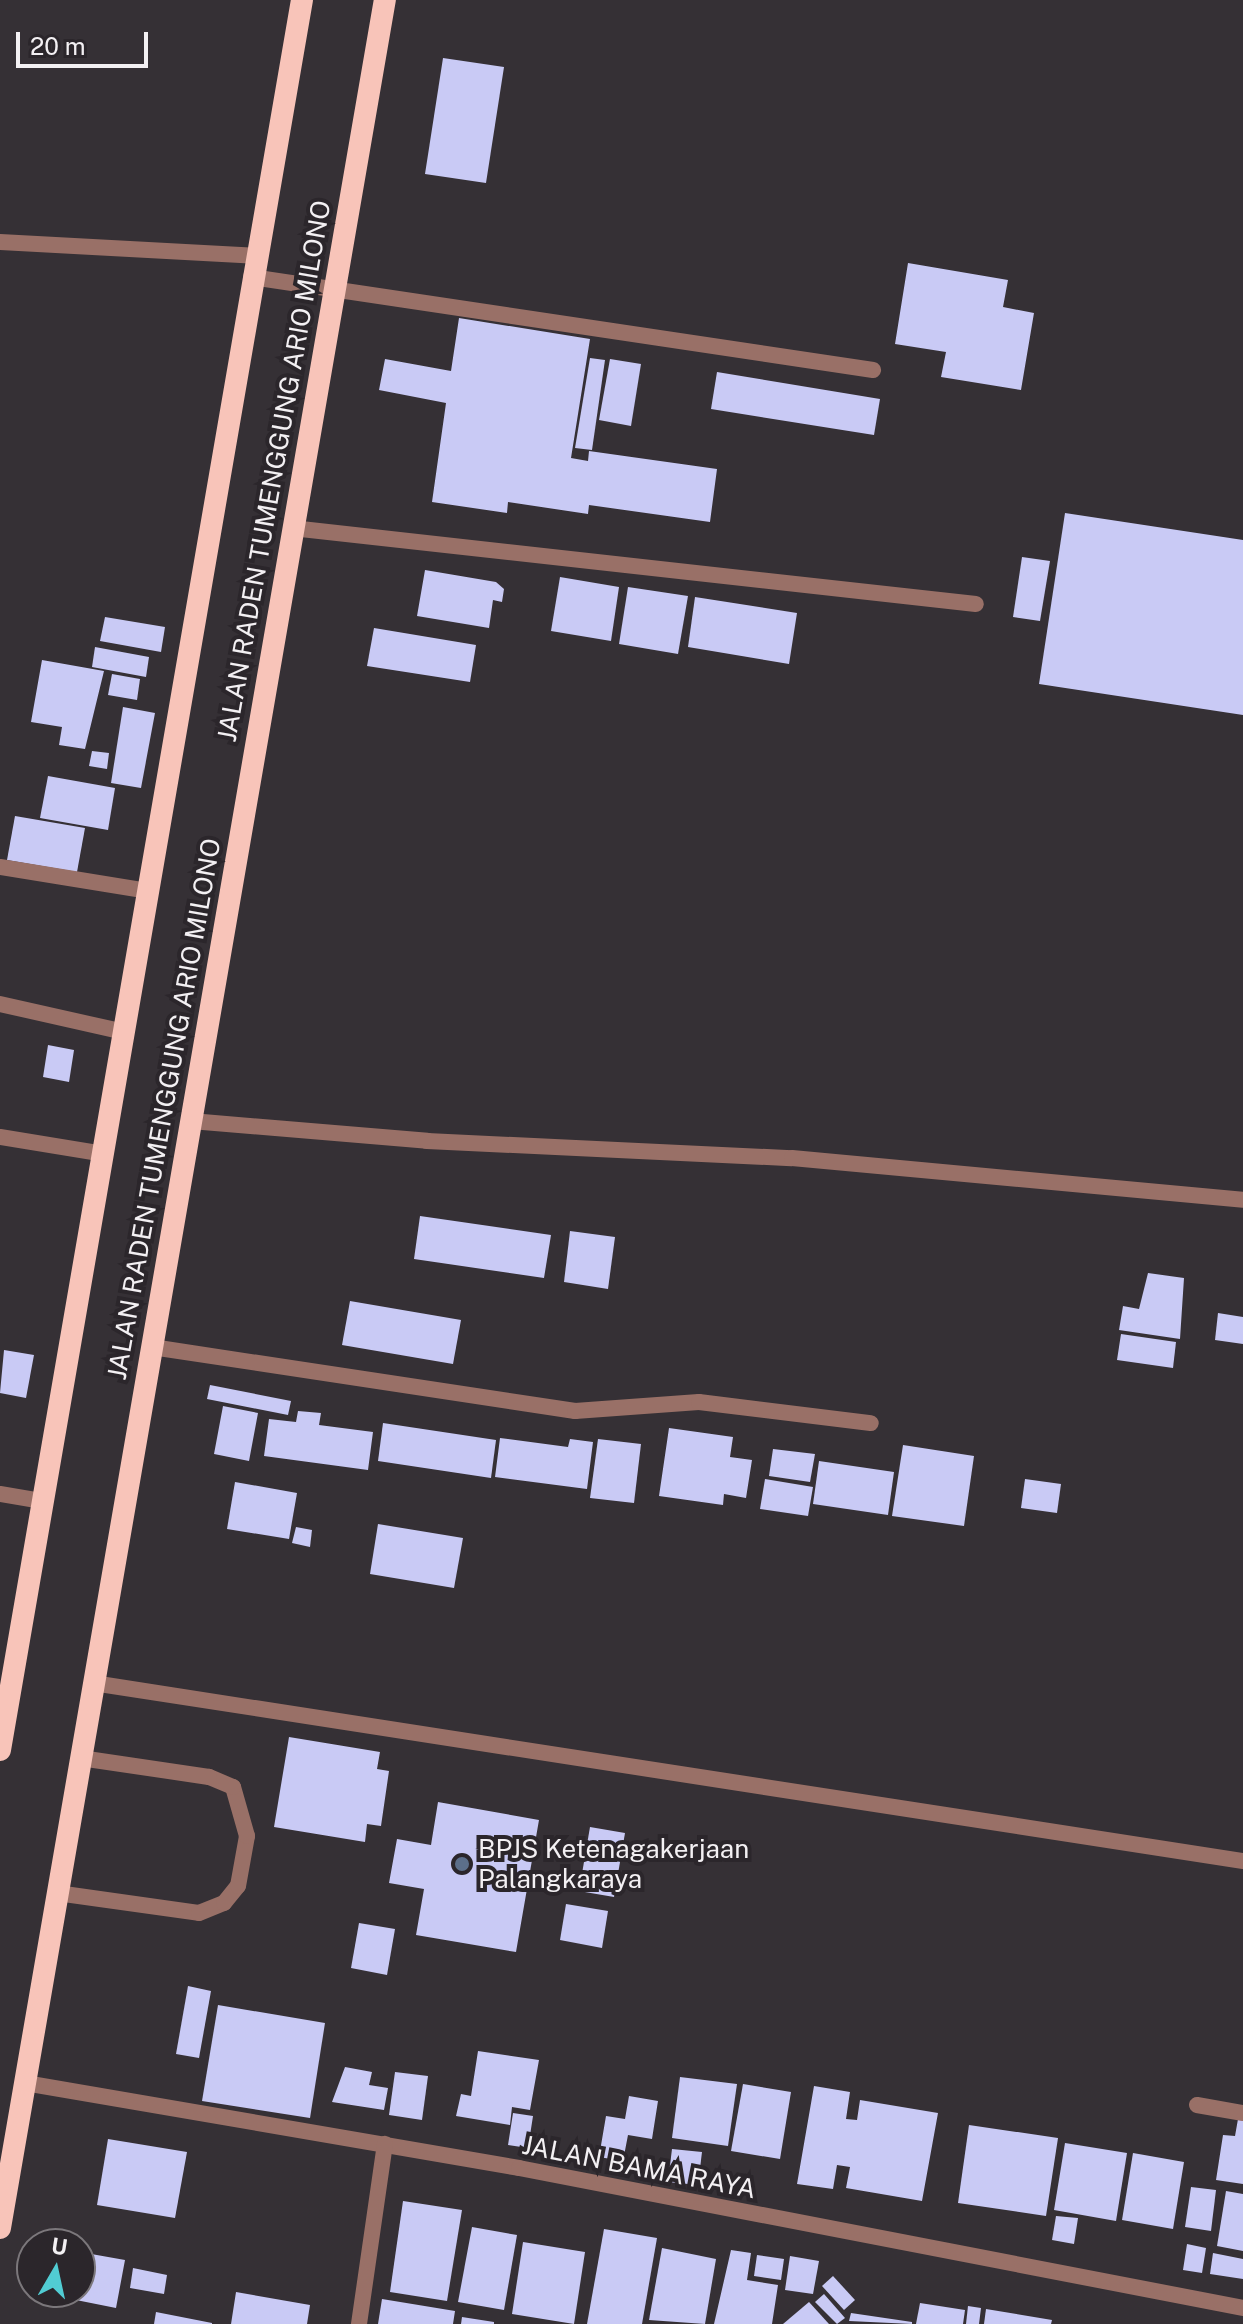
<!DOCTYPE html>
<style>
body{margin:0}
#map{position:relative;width:1243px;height:2324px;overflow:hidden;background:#353035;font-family:"Public Sans",sans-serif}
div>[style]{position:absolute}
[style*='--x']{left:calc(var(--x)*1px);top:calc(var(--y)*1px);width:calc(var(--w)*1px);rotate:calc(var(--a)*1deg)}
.building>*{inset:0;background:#c9caf5}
.service>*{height:16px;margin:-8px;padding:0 8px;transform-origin:8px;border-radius:8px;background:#997067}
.minor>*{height:16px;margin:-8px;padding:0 8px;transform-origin:8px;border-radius:8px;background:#997067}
.trunk>*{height:22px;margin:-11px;padding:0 11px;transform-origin:11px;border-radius:11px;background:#f8c4b9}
.dots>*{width:22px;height:22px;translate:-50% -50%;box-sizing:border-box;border:4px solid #2b262b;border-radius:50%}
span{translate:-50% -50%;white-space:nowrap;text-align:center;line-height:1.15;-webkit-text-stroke:8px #2b262b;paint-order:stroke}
.street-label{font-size:26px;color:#f3f0f3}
.poi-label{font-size:26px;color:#f3f0f3}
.left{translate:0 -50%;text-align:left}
.north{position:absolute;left:16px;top:2228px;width:80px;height:80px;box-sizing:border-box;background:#2b262b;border:2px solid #7b777b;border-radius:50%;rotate:9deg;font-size:22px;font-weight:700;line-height:32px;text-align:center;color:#f3f0f3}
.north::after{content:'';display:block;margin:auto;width:28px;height:36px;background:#51ccd3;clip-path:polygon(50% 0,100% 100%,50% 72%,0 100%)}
.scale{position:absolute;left:16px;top:32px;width:132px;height:36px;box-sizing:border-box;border:4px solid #f3f0f3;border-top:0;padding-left:10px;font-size:24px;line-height:28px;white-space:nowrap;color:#f3f0f3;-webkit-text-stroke:6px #2b262b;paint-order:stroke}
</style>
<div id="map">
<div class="building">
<i style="clip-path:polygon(443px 58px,504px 67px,486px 183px,425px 174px)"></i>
<i style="clip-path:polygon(908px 263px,1008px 280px,1003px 307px,1034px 313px,1021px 390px,941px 377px,946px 352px,895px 344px)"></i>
<i style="clip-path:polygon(459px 318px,590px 339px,571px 458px,588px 461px,589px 451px,717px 469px,710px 522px,589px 505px,588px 514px,508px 502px,507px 513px,432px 502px,446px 403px,379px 390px,385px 359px,451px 371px)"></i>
<i style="clip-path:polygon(590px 358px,605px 360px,592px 450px,575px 448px)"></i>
<i style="clip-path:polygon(610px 359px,641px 364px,631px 426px,599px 420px)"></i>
<i style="clip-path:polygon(717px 372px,880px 399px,874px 435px,711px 409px)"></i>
<i style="clip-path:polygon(1065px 513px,1243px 540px,1243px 715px,1039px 684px)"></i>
<i style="clip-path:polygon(1022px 557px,1050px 561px,1040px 621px,1013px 617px)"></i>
<i style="clip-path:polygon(425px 570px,496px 582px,504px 589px,502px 602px,493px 600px,489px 628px,417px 616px)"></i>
<i style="clip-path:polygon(560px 577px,619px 587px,611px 641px,551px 631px)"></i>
<i style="clip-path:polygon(628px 587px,688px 596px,678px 654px,619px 644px)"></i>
<i style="clip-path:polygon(695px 597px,797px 613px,789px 664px,688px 647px)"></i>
<i style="clip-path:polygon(105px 617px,165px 627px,161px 652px,100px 641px)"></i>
<i style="clip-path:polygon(374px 628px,476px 645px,470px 682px,367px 666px)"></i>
<i style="clip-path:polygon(95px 647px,149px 657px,146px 677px,92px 667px)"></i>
<i style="clip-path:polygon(42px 660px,104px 671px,85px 749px,59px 745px,62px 727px,31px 722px)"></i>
<i style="clip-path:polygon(112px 674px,140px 679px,137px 700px,108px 695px)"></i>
<i style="clip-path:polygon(123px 707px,155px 713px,141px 788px,111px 783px)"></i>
<i style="clip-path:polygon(92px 751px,109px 753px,107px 769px,89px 766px)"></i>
<i style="clip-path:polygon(48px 776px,115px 788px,108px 830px,40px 818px)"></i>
<i style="clip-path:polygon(15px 816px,85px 828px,77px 872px,7px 860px)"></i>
<i style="clip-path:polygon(48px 1045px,74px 1050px,69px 1082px,43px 1077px)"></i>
<i style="clip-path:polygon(420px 1216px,551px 1235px,544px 1278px,414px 1259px)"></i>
<i style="clip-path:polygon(570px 1231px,615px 1237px,608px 1289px,564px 1282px)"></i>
<i style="clip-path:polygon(1148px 1273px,1184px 1278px,1180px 1339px,1119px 1330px,1123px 1306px,1139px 1309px)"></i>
<i style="clip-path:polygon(350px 1301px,461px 1320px,453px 1364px,342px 1345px)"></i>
<i style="clip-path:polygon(1218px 1313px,1243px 1317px,1243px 1344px,1215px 1340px)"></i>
<i style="clip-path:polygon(1121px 1334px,1176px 1342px,1173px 1368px,1117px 1360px)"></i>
<i style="clip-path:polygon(4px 1350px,34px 1355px,26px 1398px,0 1393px)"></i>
<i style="clip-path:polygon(210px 1385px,291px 1401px,288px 1415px,207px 1399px)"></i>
<i style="clip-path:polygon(223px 1406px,258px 1413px,249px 1461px,214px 1454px)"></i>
<i style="clip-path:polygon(298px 1411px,321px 1413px,319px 1425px,373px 1432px,368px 1470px,264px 1456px,269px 1419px,296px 1422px)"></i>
<i style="clip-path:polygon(383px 1423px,496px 1440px,491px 1478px,378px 1461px)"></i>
<i style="clip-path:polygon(669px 1428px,733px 1437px,730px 1457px,752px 1460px,746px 1498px,724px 1494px,723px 1505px,659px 1496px)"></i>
<i style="clip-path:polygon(500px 1438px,568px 1447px,570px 1439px,593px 1442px,587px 1489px,495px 1477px)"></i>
<i style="clip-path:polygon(598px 1439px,641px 1444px,634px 1503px,590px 1498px)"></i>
<i style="clip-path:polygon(903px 1445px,974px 1456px,964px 1526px,892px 1516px)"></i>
<i style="clip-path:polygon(773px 1449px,815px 1454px,810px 1482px,769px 1476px)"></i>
<i style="clip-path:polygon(819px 1461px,894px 1472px,888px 1515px,813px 1504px)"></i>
<i style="clip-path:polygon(765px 1479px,813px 1487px,808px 1516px,760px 1509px)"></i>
<i style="clip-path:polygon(1025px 1479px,1061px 1484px,1057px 1513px,1021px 1508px)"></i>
<i style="clip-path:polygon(235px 1482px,297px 1493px,289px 1539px,227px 1529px)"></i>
<i style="clip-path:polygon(378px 1524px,463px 1538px,454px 1588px,370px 1574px)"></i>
<i style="clip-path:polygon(296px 1527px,312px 1530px,310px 1547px,292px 1543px)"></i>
<i style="clip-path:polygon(289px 1737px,380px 1752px,377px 1769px,389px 1771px,381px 1826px,367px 1824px,365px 1842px,274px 1827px)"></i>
<i style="clip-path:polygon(438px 1802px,539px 1820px,516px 1952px,416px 1935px,424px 1889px,389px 1883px,397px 1839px,431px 1845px)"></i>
<i style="clip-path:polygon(590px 1827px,625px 1833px,614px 1897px,579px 1891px)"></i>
<i style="clip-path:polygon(566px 1904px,608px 1911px,602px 1948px,560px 1940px)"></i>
<i style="clip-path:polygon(359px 1923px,395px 1929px,387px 1975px,351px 1968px)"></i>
<i style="clip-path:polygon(188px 1986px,211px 1991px,199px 2058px,176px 2054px)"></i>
<i style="clip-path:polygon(218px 2005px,325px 2023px,310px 2118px,202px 2101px)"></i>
<i style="clip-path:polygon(478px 2051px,539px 2060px,530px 2110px,512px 2107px,510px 2125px,456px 2116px,461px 2094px,471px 2096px)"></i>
<i style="clip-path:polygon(345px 2067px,372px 2072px,369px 2085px,388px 2088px,384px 2110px,332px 2102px)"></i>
<i style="clip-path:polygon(395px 2072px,428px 2076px,422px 2120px,389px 2115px)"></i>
<i style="clip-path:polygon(680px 2077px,737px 2084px,728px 2146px,672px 2138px)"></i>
<i style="clip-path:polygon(743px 2084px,791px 2092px,780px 2159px,731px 2151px)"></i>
<i style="clip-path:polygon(814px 2086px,850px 2092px,846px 2119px,857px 2120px,860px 2100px,938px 2113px,922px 2201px,846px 2188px,850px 2167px,837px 2165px,833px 2189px,797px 2184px)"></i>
<i style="clip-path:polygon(629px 2096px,658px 2101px,652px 2139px,628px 2135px,623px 2161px,599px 2157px,606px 2116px,625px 2119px)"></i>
<i style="clip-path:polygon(513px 2113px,533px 2116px,528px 2148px,508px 2145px)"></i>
<i style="clip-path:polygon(1238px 2119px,1243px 2120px,1243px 2184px,1216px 2180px,1223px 2135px,1235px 2136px)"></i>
<i style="clip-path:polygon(969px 2125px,1058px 2138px,1046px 2216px,958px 2203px)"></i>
<i style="clip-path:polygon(108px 2139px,187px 2152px,175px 2218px,97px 2205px)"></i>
<i style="clip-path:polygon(1065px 2143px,1127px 2153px,1116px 2221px,1054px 2210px)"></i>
<i style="clip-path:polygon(672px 2149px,702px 2152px,698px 2185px,668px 2182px)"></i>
<i style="clip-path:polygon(1133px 2153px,1184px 2162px,1173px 2229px,1122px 2220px)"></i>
<i style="clip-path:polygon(1191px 2187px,1216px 2190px,1211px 2231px,1185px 2227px)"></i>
<i style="clip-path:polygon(1226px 2191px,1243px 2194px,1243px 2251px,1217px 2246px)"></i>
<i style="clip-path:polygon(403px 2201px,462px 2210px,447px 2301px,390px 2292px)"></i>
<i style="clip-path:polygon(1056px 2216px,1078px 2218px,1074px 2244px,1052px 2240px)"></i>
<i style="clip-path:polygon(472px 2227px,517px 2235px,504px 2310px,458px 2302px)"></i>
<i style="clip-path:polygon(604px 2229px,657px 2238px,642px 2324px,587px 2324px)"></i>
<i style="clip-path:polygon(523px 2242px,585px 2252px,574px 2324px,512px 2314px)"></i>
<i style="clip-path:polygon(1187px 2244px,1206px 2248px,1202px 2273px,1183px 2270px)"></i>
<i style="clip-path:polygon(662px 2248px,716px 2259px,705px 2324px,649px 2320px)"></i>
<i style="clip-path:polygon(731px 2250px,751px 2253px,747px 2280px,778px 2285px,772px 2324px,714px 2324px)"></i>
<i style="clip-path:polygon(80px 2252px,125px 2260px,116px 2308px,51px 2295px,80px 2292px)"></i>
<i style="clip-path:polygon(1213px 2253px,1243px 2259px,1243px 2279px,1210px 2274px)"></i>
<i style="clip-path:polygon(757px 2255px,784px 2259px,781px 2280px,754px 2276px)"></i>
<i style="clip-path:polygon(790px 2256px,819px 2261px,813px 2294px,785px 2290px)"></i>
<i style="clip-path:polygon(133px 2268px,167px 2275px,164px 2294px,130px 2288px)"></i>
<i style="clip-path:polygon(833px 2276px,855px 2300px,844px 2310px,822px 2286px)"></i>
<i style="clip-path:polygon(236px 2292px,310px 2305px,307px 2324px,231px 2324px)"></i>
<i style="clip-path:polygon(824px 2294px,845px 2318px,837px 2324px,815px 2302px)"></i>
<i style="clip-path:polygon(382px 2299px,455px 2311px,453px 2324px,378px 2324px)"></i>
<i style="clip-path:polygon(809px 2302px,829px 2324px,783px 2324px)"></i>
<i style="clip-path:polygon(920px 2303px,965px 2310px,963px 2324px,916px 2324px)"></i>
<i style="clip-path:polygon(968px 2306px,981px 2308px,979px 2324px,966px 2324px)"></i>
<i style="clip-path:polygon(986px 2309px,1052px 2320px,1051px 2324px,984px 2324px)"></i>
<i style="clip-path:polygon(156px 2312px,212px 2323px,212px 2324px,154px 2324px)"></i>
<i style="clip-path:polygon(851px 2313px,912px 2322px,912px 2324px,849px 2321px)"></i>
<i style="clip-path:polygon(462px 2317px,494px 2322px,494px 2324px,461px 2324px)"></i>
</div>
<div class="service">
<i style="--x:0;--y:242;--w:255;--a:3.1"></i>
<i style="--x:292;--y:528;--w:688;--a:6.34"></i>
<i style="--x:0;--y:867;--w:151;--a:9.2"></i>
<i style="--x:0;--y:1004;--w:127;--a:12.7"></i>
<i style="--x:191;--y:1121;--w:237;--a:4.8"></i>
<i style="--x:427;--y:1141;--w:365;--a:2.7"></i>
<i style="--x:792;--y:1158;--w:453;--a:5.3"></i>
<i style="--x:0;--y:1137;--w:105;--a:9.3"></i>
<i style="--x:0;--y:1494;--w:43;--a:9.5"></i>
<i style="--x:57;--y:1893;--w:143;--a:8"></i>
<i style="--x:199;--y:1913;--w:27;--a:-22"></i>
<i style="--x:224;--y:1903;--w:22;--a:-51"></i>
<i style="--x:238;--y:1886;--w:51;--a:-79.8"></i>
<i style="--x:247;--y:1836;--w:51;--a:-105.9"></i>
<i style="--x:233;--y:1787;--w:26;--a:-157"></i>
<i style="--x:209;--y:1777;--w:130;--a:-171.6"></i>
</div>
<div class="minor">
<i style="--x:251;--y:277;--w:629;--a:8.5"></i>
<i style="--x:152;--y:1347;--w:428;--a:8.6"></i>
<i style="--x:575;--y:1411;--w:124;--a:-4.2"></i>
<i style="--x:699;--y:1402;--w:173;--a:7"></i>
<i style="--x:93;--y:1683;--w:1164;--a:8.8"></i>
<i style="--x:25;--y:2083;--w:501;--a:9.76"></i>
<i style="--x:519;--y:2168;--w:737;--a:10.94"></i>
<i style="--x:1197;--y:2105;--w:47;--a:9.9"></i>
<i style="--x:359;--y:2324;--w:182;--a:-81.8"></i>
</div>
<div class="trunk">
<i style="--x:0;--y:1750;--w:1776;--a:-80.21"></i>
<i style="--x:0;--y:2228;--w:2261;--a:-80.2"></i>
</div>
<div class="dots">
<i style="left:462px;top:1864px;background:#5c6f8a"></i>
</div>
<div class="street-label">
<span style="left:274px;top:471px;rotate:-80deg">JALAN RADEN TUMENGGUNG ARIO MILONO</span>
<span style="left:164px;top:1109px;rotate:-80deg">JALAN RADEN TUMENGGUNG ARIO MILONO</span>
<span style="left:639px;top:2167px;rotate:11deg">JALAN BAMA RAYA</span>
</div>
<div class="poi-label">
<span class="left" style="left:478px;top:1864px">BPJS Ketenagakerjaan<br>Palangkaraya</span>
</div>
<div class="north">U</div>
<div class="scale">20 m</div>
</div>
